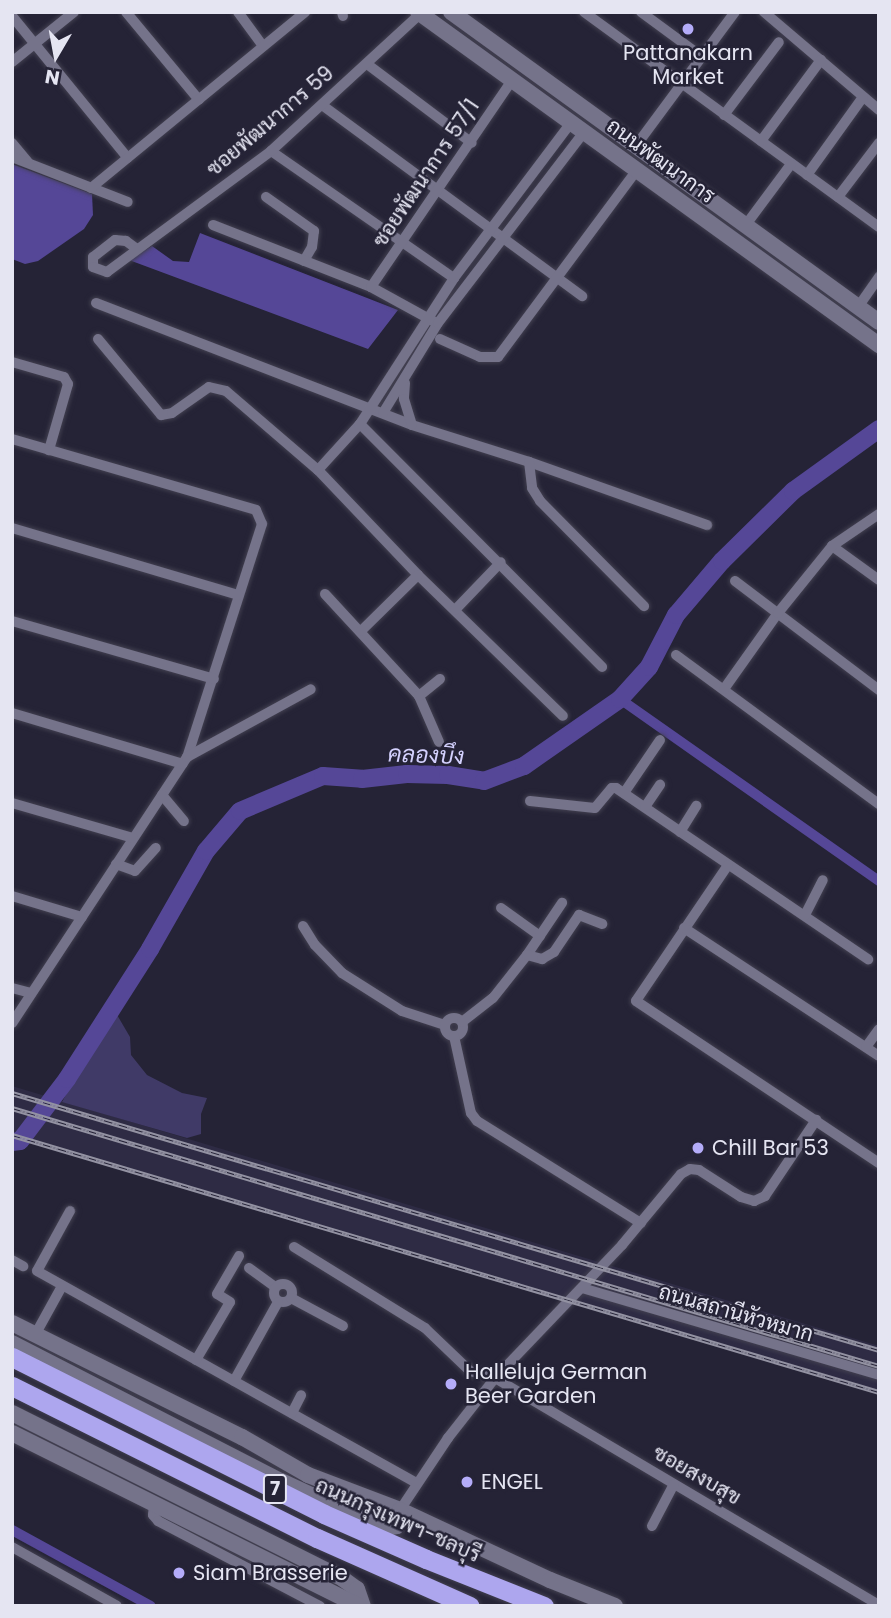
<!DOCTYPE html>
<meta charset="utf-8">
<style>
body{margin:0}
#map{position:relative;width:891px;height:1618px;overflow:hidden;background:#252336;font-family:Poppins,Sarabun,sans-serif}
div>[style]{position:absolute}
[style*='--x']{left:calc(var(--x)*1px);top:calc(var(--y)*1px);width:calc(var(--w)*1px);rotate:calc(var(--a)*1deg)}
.built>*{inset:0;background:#2e2b44}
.green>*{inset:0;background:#403a67}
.water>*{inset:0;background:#554797}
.canal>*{height:10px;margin:-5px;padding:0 5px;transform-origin:5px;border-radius:5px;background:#554797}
.river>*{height:18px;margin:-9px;padding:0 9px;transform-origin:9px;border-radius:9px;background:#554797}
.roads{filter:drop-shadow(0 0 2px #424050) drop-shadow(0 0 2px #424050)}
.street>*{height:10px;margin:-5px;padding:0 5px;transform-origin:5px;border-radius:5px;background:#75738a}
.street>.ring{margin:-5px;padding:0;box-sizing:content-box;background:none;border:10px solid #75738a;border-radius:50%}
.secondary>*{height:16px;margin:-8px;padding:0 8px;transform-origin:8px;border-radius:8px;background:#75738a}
.highway>*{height:19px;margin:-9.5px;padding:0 9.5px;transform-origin:9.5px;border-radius:9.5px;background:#ada6ee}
.rail>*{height:5px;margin-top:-2.5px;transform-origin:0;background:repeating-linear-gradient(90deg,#252336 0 8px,#9392a2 0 16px);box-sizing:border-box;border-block:2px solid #9392a2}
.dots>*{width:19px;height:19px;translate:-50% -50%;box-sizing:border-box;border:4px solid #252336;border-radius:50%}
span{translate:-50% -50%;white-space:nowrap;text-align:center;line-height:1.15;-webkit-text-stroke:5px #252336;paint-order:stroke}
.shield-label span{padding:2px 5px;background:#252336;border:2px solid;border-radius:5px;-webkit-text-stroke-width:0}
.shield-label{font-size:19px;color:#e5e5f2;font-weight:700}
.poi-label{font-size:21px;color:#e5e5f2}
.left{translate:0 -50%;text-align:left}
.street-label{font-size:21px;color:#e5e5f2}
.water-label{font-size:23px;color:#d3d0fd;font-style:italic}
.frame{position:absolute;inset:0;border:14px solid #e5e5f2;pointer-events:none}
.north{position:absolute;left:21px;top:21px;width:70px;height:70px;-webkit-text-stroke:5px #252336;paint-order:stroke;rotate:190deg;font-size:19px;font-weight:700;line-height:28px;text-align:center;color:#e5e5f2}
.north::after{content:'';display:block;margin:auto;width:24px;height:32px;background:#e5e5f2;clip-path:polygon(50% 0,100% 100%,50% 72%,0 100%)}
</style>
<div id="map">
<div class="built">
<i style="clip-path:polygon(12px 1086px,879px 1346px,879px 1394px,12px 1137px)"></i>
</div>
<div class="green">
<i style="clip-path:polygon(113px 1008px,130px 1037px,131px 1055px,147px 1075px,182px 1093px,207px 1098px,201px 1114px,201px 1134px,187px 1138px,62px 1102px)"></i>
</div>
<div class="water">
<i style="clip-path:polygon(12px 164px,92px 194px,93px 215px,84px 229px,38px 261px,25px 264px,12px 259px)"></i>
<i style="clip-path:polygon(200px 233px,398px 310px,368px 349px,129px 260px,152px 246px,173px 261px,189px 262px)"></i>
</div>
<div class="canal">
<i style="--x:620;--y:699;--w:317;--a:35.1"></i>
<i style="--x:12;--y:1530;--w:158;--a:28.7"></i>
</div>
<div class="river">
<i style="--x:12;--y:1142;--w:8;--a:-7"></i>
<i style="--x:20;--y:1141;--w:78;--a:-52.8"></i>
<i style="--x:67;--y:1079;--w:154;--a:-57.4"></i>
<i style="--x:150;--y:949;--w:113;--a:-60.3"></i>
<i style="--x:206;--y:851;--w:52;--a:-49.6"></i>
<i style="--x:240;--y:811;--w:90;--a:-22.9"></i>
<i style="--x:323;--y:776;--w:39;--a:4"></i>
<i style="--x:362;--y:779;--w:45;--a:-6.3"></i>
<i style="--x:407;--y:774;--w:41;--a:1.4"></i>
<i style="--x:448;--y:775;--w:36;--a:9"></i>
<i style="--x:484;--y:781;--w:43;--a:-20.6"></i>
<i style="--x:524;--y:766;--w:117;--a:-34.9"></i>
<i style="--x:620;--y:699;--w:43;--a:-47.8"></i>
<i style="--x:649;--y:667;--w:59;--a:-62.6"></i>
<i style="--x:676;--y:615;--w:71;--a:-49.6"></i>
<i style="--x:722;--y:561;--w:100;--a:-44.6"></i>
<i style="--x:793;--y:491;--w:106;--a:-35.8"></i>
</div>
<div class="roads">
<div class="street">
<i style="--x:126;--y:12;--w:114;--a:50.3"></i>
<i style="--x:238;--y:12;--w:42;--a:53.7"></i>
<i style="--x:342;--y:12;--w:4;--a:76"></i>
<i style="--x:584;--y:12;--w:365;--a:36.1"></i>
<i style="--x:641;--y:12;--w:76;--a:36.4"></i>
<i style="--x:764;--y:12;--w:151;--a:40.4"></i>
<i style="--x:12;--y:16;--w:183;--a:50.8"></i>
<i style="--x:12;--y:62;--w:80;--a:-38.9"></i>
<i style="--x:367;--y:64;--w:131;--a:37"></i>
<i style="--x:322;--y:105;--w:323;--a:36.3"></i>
<i style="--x:724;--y:115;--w:91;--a:-53"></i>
<i style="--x:761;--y:141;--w:101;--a:-53.5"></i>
<i style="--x:12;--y:143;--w:25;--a:50"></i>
<i style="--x:635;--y:147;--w:168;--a:-53.5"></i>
<i style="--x:271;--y:151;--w:223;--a:34.8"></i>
<i style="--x:12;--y:157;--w:124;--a:21.2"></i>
<i style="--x:807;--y:175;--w:96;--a:-54.3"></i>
<i style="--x:91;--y:188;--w:277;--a:-39.4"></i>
<i style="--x:266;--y:197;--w:59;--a:35.3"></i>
<i style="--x:314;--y:231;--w:16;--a:97"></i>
<i style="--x:312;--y:247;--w:16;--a:120"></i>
<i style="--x:838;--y:197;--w:68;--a:-52.8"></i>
<i style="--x:213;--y:225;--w:170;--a:21.4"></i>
<i style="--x:371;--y:287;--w:73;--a:28.7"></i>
<i style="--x:745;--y:226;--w:77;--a:-53.4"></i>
<i style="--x:137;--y:249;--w:14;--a:-144"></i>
<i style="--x:126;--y:241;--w:11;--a:-175"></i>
<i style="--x:115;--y:240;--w:28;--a:142"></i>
<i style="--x:93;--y:257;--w:10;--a:90"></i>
<i style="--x:93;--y:267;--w:15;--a:20"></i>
<i style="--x:107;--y:272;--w:204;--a:-36.4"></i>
<i style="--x:271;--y:151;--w:202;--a:-42.6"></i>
<i style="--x:371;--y:287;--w:250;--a:-55.7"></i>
<i style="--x:96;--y:303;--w:339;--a:21.1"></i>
<i style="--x:412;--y:425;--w:123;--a:17.5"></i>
<i style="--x:529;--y:462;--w:189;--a:19.5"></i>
<i style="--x:858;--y:307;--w:37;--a:-55"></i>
<i style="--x:98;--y:339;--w:99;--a:50.3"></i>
<i style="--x:161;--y:415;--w:11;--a:-10"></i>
<i style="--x:172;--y:413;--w:45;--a:-35.1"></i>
<i style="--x:209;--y:387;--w:17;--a:13"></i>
<i style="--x:226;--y:391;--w:121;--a:40.7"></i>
<i style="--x:318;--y:470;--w:145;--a:46.4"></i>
<i style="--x:418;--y:575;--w:202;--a:44.2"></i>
<i style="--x:440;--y:339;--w:44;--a:24.2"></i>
<i style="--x:480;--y:357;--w:18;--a:0"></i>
<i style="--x:498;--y:357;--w:233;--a:-53.4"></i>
<i style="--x:12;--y:362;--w:54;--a:16.1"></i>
<i style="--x:64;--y:377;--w:8;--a:60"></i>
<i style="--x:68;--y:384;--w:69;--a:106.1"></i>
<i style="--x:405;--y:383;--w:16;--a:94"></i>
<i style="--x:404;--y:399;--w:27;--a:73"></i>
<i style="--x:383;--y:413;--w:105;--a:-58.6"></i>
<i style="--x:438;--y:323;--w:240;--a:-52.6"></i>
<i style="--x:360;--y:424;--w:343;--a:45.1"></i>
<i style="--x:12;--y:439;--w:254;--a:16.2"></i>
<i style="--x:256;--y:510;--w:15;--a:67"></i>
<i style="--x:262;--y:524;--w:245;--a:107.8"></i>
<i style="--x:187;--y:757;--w:318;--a:123.3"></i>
<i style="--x:529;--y:462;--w:26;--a:83"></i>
<i style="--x:532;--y:488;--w:15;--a:58"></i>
<i style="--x:540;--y:501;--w:148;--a:45.3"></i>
<i style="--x:318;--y:470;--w:62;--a:-47.6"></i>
<i style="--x:360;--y:424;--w:174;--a:-57.2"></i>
<i style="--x:454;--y:278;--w:194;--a:-53"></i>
<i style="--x:12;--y:528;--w:236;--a:16.5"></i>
<i style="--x:832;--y:546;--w:58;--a:35.9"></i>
<i style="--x:735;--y:581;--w:181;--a:37.1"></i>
<i style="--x:325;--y:594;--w:139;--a:47.3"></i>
<i style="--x:419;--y:696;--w:50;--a:66.5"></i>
<i style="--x:455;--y:610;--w:66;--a:-46.2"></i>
<i style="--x:12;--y:621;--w:210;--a:16"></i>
<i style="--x:361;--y:631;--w:80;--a:-44.5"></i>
<i style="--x:676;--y:655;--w:252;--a:36.3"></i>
<i style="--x:724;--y:689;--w:93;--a:-54.6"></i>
<i style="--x:778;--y:613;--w:86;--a:-51.1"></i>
<i style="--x:832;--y:546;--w:57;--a:-34.2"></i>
<i style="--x:419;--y:696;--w:27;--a:-39"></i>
<i style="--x:12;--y:713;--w:178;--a:16.6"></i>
<i style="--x:187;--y:757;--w:141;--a:-28.7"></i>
<i style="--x:624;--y:793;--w:64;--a:-55.8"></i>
<i style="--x:162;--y:795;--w:34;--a:50"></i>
<i style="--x:530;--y:801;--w:65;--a:6.1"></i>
<i style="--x:595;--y:808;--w:26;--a:-50"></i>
<i style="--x:612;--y:788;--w:4;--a:0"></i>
<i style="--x:616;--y:788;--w:305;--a:34.2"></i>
<i style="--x:12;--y:803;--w:126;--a:16.1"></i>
<i style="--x:645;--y:807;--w:27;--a:-56"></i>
<i style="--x:680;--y:832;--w:31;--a:-58"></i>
<i style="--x:116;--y:864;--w:20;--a:20"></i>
<i style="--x:135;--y:871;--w:31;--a:-48"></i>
<i style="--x:728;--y:865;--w:164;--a:124.1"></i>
<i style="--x:636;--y:1001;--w:292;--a:33.7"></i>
<i style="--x:12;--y:896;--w:73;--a:16.7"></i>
<i style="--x:501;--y:908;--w:48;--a:35.7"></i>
<i style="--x:805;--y:915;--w:39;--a:-63"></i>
<i style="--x:303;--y:926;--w:22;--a:58"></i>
<i style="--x:315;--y:945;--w:39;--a:46"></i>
<i style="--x:342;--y:973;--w:71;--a:32.3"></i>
<i style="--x:402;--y:1011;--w:45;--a:18"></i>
<i style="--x:684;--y:928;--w:233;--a:33.3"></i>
<i style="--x:527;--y:955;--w:63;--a:-56.1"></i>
<i style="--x:12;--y:988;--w:20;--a:15"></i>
<i class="ring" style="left:445px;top:1018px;width:8px;height:8px"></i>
<i style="--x:462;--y:1022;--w:39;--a:-38"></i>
<i style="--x:493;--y:998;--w:55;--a:-51.7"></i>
<i style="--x:527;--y:955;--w:16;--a:15"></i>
<i style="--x:542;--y:959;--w:14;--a:-30"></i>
<i style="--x:554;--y:952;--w:45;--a:-56"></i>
<i style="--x:579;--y:915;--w:25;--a:21"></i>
<i style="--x:454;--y:1036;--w:79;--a:77.6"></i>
<i style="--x:471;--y:1113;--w:10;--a:53"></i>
<i style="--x:477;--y:1121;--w:193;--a:31.9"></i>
<i style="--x:866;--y:1047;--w:22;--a:-54"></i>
<i style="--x:70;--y:1211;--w:68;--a:118.8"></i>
<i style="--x:37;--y:1271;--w:435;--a:29.2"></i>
<i style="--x:294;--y:1247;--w:154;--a:31.7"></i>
<i style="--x:425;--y:1328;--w:62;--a:43.7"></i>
<i style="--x:470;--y:1371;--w:26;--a:16"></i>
<i style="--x:495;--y:1378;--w:446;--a:30.6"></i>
<i style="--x:12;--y:1260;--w:13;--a:29"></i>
<i style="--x:249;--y:1268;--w:32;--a:36"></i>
<i class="ring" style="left:274px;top:1284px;width:8px;height:8px"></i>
<i style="--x:582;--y:1288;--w:309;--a:16.3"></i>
<i style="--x:291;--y:1298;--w:59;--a:28.3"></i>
<i style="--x:35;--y:1335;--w:56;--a:-61.1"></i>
<i style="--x:196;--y:1360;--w:67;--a:-59.6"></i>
<i style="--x:230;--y:1302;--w:15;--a:-148"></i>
<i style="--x:217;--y:1294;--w:44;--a:-59.9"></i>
<i style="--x:234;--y:1381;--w:90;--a:-60.9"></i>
<i style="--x:292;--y:1413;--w:20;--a:-63"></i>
<i style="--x:154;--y:1505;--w:10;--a:96"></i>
<i style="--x:153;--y:1515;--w:8;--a:50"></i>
<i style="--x:158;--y:1521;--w:183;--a:27.7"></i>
<i style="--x:400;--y:1510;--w:87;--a:-56.3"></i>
<i style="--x:448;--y:1438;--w:76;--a:-51.9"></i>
<i style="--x:495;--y:1378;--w:184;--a:-46.3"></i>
<i style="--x:622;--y:1245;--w:92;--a:-50.3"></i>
<i style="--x:681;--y:1174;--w:10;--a:-29"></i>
<i style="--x:690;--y:1169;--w:9;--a:6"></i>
<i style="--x:699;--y:1170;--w:50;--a:32.7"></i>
<i style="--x:741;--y:1197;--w:14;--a:17"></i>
<i style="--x:754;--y:1201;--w:12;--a:-24"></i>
<i style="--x:765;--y:1196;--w:92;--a:-56.1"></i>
<i style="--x:652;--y:1526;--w:47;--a:-62.4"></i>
<i style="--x:12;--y:1547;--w:120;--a:29.3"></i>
</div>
<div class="secondary">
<i style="--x:418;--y:12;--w:569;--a:35.84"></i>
<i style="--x:451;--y:12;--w:528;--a:35.92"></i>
<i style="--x:12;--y:1323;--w:257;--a:26.4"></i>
<i style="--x:242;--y:1437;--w:76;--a:29.9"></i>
<i style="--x:308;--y:1475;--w:98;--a:20.8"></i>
<i style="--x:400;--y:1510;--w:166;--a:25"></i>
<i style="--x:550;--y:1580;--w:70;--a:21.8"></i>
<i style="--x:12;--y:1343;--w:302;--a:27.2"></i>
<i style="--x:281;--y:1481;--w:105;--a:24.9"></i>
<i style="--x:376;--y:1525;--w:9;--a:18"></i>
<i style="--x:385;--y:1528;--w:12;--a:-9"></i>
<i style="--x:397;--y:1526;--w:16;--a:-79"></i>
<i style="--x:12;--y:1413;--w:370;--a:26.6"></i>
<i style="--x:343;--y:1579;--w:17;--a:36"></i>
<i style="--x:357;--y:1589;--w:18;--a:71"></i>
<i style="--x:12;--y:1433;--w:388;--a:26.5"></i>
</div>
<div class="highway">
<i style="--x:12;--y:1357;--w:349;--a:26.7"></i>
<i style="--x:324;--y:1514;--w:111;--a:23.8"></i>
<i style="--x:426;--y:1559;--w:127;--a:21.7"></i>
<i style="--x:12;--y:1386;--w:341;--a:26.5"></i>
<i style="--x:317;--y:1538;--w:167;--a:24"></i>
</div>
</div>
<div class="rail">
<i style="--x:12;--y:1093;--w:904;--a:16.51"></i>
<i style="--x:12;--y:1108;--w:905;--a:16.57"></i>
<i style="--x:12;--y:1135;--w:904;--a:16.51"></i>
</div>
<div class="dots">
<i style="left:688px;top:29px;background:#b4acf9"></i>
<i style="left:698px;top:1148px;background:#b4acf9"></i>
<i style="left:451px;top:1384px;background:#b4acf9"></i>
<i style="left:467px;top:1482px;background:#b4acf9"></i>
<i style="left:179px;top:1573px;background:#b4acf9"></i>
</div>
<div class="shield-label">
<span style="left:275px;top:1489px">7</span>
</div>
<div class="poi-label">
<span style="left:688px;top:65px">Pattanakarn<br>Market</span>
<span class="left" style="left:712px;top:1148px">Chill Bar 53</span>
<span class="left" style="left:465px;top:1384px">Halleluja German<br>Beer Garden</span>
<span class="left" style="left:481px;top:1482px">ENGEL</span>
<span class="left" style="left:193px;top:1573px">Siam Brasserie</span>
</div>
<div class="street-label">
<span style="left:270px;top:121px;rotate:-40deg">ซอยพัฒนาการ 59</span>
<span style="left:661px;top:161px;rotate:36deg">ถนนพัฒนาการ</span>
<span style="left:426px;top:173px;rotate:-56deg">ซอยพัฒนาการ 57/1</span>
<span style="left:736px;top:1313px;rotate:16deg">ถนนสถานีหัวหมาก</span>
<span style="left:697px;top:1475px;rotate:30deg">ซอยสงบสุข</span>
<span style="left:398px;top:1520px;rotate:24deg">ถนนกรุงเทพฯ-ชลบุรี</span>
</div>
<div class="water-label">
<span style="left:426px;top:755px;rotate:2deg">คลองบึง</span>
</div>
<div class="frame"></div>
<div class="north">N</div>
</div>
